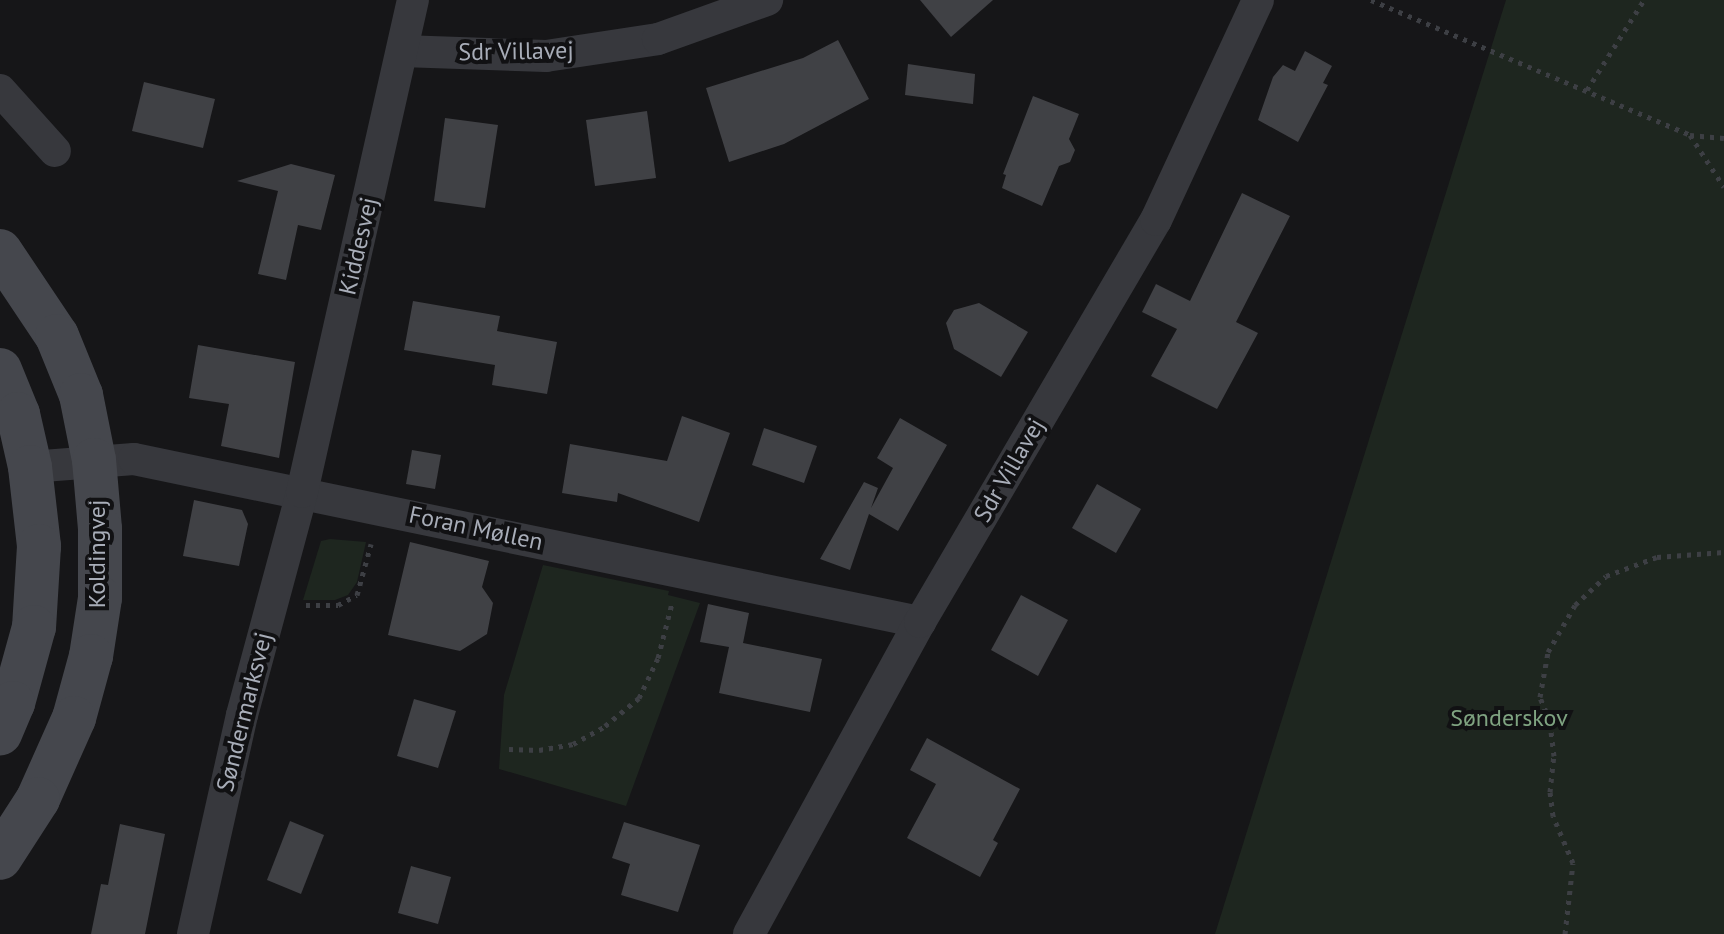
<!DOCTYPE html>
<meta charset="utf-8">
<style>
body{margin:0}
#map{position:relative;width:1724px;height:934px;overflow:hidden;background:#161618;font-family:"PT Sans",sans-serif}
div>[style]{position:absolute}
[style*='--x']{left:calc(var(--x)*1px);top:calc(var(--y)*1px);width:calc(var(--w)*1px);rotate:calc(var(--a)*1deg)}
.green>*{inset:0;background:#1e261f}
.building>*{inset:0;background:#404145}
.path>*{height:5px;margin-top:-2.5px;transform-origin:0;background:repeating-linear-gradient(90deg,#3d3f44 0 4px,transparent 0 10px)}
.minor>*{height:32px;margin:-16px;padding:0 16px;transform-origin:16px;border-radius:16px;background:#37383d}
.secondary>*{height:44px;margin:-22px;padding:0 22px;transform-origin:22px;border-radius:22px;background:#45474d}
span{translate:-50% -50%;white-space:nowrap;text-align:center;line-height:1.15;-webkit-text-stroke:8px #111113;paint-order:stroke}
.street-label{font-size:24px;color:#a8adb8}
.park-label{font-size:24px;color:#7fa381}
</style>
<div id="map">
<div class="green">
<i style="clip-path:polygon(1506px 0,1724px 0,1724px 934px,1215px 934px)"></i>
<i style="clip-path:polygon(330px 539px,366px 542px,357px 582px,348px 595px,335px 600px,303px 600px,321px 541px)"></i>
<i style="clip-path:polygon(543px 565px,669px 591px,668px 595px,700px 603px,626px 806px,499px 769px,504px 695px)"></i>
</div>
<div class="building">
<i style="clip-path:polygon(920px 0,993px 0,951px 37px)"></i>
<i style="clip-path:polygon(838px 40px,869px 99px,784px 144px,729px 162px,706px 88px,803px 58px)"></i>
<i style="clip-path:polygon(1305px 51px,1332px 66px,1323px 83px,1328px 85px,1298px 142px,1258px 120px,1273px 77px,1283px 65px,1295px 71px)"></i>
<i style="clip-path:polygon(908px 64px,975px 74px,973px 104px,905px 95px)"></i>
<i style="clip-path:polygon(144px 82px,215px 99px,203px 148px,132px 131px)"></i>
<i style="clip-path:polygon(1033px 96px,1079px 114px,1069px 139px,1075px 150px,1070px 162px,1059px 166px,1042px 206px,1002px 188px,1006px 175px,1003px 174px)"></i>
<i style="clip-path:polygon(647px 111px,656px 178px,595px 186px,586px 120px)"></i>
<i style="clip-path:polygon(445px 118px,498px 125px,485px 208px,434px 201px)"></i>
<i style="clip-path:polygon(291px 164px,335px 175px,321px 230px,298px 225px,286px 280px,258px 274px,278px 191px,237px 181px)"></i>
<i style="clip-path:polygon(1242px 193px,1290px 216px,1236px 322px,1258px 333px,1217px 409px,1151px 376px,1177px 329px,1142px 312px,1156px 284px,1190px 301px)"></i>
<i style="clip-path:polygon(413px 301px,500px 316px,497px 331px,557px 342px,547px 394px,492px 385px,495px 365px,404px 350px)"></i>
<i style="clip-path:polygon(979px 303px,1028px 332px,1001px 377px,954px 349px,946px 323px,954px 310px)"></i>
<i style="clip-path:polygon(198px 345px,295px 362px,279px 458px,221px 446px,229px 404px,189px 398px)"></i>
<i style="clip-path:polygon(682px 416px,730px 433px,699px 522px,618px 493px,617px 502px,562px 493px,570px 444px,667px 461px)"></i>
<i style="clip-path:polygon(900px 418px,947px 445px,898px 531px,869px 514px,850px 570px,820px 559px,864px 482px,878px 488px,871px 508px,893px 468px,877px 458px)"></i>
<i style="clip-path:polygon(764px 428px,817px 446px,804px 483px,752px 465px)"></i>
<i style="clip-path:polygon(412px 450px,441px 455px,435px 489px,406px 484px)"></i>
<i style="clip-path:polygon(1097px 484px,1141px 509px,1116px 553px,1072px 528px)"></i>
<i style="clip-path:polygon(194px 500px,242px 510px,248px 524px,239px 566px,183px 556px)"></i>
<i style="clip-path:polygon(410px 542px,489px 561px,482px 587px,493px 603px,487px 634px,460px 651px,388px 635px)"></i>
<i style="clip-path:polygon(1021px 595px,1068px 620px,1038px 676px,991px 650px)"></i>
<i style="clip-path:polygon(708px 604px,749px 613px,743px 643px,822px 659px,810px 712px,719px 693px,729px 647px,700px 642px)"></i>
<i style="clip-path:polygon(414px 699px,456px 711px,438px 768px,397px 756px)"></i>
<i style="clip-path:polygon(927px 738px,1020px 789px,993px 840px,998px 843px,980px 877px,907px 838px,936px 784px,910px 770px)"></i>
<i style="clip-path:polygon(290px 821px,324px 835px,301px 894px,267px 880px)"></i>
<i style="clip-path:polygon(624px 822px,700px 845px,678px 912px,621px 895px,630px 864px,612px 858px)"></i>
<i style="clip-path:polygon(120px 824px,165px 834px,145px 934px,91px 934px,101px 884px,108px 885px)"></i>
<i style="clip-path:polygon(411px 866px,451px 877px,438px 924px,398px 913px)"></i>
</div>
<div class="path">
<i style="--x:1371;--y:0;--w:346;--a:22.9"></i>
<i style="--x:1690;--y:135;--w:34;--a:5"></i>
<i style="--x:1587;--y:90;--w:107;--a:-57.7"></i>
<i style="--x:1690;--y:135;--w:62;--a:56.8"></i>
<i style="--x:306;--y:605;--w:32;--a:0"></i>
<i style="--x:338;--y:605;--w:21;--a:-28"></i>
<i style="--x:357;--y:595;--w:53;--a:-74.6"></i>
<i style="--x:509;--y:749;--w:30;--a:2"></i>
<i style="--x:539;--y:750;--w:35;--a:-10"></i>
<i style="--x:573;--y:744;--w:37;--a:-29"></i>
<i style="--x:605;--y:726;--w:44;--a:-39.5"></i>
<i style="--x:639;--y:698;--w:44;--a:-64.6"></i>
<i style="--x:658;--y:658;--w:57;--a:-75.7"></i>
<i style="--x:1565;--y:934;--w:71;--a:-83.6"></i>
<i style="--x:1573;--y:863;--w:51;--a:-113.1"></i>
<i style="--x:1553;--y:816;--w:24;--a:-97"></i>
<i style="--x:1550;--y:792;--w:36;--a:-84"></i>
<i style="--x:1554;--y:756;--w:35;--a:-97"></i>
<i style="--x:1550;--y:721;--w:26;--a:-113"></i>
<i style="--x:1540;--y:697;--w:46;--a:-79.9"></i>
<i style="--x:1548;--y:652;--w:54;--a:-60.1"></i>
<i style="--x:1575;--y:605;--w:42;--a:-43.1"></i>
<i style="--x:1606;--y:576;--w:54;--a:-20.4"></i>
<i style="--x:1657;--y:557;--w:67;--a:-4.3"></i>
</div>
<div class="minor">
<i style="--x:402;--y:51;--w:144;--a:2"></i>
<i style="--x:546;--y:56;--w:113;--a:-8.6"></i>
<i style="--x:658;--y:39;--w:116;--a:-19.7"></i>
<i style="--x:0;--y:90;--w:82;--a:48"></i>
<i style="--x:30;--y:467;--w:104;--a:-4.4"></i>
<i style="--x:134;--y:459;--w:803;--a:11.72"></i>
<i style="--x:193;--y:934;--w:224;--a:-77.4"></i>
<i style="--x:242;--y:715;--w:231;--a:-74.9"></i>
<i style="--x:302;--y:492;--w:504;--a:-77.29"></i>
<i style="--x:749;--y:934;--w:356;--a:-61.3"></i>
<i style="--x:920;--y:622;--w:466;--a:-59.6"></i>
<i style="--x:1156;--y:220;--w:242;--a:-65.1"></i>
</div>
<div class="secondary">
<i style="--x:0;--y:251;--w:102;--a:56.2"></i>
<i style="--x:57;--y:336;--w:64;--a:67.9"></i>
<i style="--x:81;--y:395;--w:66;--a:78.7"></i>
<i style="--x:94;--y:460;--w:69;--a:85"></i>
<i style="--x:100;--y:529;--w:69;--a:90"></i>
<i style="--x:100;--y:598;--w:59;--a:98.8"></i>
<i style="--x:91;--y:656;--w:64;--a:105.3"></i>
<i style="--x:74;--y:718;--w:89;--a:114"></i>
<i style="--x:38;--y:799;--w:70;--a:122.8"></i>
<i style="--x:0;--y:370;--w:48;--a:67.8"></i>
<i style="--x:18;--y:414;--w:54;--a:77.2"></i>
<i style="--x:30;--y:467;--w:80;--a:83.5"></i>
<i style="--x:39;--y:546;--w:81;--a:93.5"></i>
<i style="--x:34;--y:627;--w:79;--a:105.4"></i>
<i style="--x:13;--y:703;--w:33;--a:113"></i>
</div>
<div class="street-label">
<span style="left:516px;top:51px;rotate:-1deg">Sdr Villavej</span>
<span style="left:358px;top:246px;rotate:-77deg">Kiddesvej</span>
<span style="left:1009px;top:470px;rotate:-60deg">Sdr Villavej</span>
<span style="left:476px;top:528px;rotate:12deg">Foran Møllen</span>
<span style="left:97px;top:554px;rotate:-90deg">Koldingvej</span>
<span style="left:244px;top:712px;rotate:-76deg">Søndermarksvej</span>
</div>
<div class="park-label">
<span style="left:1509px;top:718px">Sønderskov</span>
</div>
</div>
